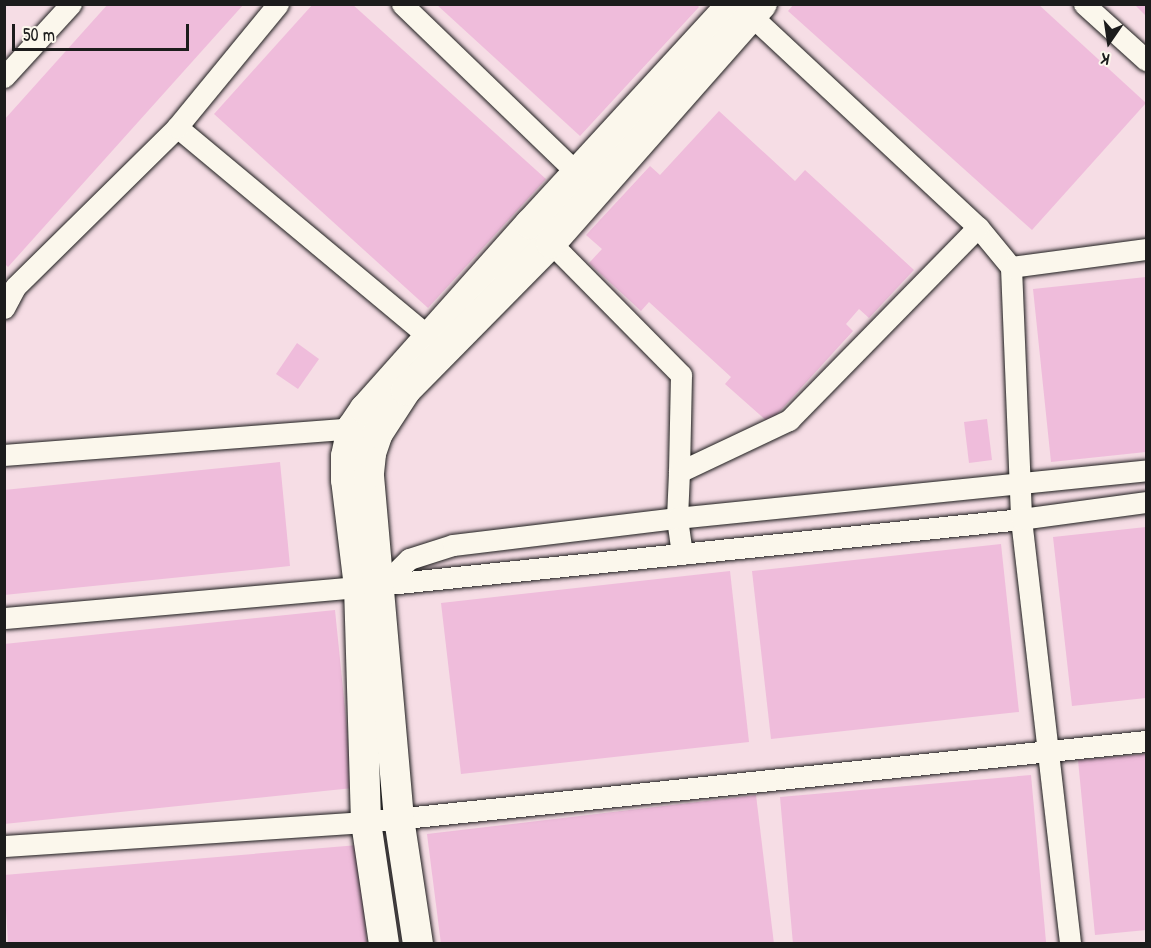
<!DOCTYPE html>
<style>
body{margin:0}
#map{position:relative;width:1151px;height:948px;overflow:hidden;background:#f9ebe9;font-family:"Patrick Hand",sans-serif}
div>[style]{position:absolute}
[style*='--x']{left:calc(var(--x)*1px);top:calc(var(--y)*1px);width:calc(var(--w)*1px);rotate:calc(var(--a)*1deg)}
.built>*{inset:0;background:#f6dde5}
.building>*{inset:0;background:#efbcdb}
.roads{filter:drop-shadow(0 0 2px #1c1c1c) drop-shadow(0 0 2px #1c1c1c)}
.street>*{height:21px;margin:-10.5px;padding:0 10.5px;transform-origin:10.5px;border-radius:10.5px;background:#fbf7ec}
.secondary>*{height:30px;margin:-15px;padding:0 15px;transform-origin:15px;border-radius:15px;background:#fbf7ec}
span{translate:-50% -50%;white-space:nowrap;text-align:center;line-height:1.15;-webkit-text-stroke:5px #fbf7ec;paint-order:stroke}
.frame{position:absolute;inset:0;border:6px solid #1c1c1c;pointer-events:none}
.north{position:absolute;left:1079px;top:12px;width:60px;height:60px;-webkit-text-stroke:4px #fbf7ec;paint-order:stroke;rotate:193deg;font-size:16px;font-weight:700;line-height:24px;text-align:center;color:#1c1c1c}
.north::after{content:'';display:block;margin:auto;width:21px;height:27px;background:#1c1c1c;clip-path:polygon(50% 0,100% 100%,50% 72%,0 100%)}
.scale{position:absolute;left:12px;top:24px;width:177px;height:27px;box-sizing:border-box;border:3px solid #1c1c1c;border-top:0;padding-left:8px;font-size:18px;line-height:21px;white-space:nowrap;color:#1c1c1c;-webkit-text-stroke:4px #fbf7ec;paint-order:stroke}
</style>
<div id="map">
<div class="built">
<i style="clip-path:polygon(5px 5px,1146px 5px,1146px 943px,5px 943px)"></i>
</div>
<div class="building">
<i style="clip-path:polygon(108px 4px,244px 4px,8px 267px,4px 263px,4px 120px)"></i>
<i style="clip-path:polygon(313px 4px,352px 4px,546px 179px,428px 308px,214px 114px)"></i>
<i style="clip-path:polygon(436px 4px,696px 4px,699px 7px,580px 136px)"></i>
<i style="clip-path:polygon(794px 4px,1038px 4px,1146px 103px,1032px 230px,788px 11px)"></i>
<i style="clip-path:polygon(1134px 4px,1146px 4px,1146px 16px)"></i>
<i style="clip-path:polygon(719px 111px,795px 181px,805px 170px,914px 270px,869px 318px,859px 309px,846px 324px,853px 331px,769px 423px,725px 384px,731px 377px,649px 302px,641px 311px,589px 263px,602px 249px,586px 235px,650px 166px,660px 175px)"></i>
<i style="clip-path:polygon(1146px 277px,1146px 452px,1051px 462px,1033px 289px)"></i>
<i style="clip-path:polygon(297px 343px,319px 359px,298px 389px,276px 374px)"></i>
<i style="clip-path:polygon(987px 419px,992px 460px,969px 463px,964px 422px)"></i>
<i style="clip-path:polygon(280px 462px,290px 566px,4px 595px,4px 490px)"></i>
<i style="clip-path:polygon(1146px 527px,1146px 698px,1072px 706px,1053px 537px)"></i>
<i style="clip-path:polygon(1001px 544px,1019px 712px,771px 739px,752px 571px)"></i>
<i style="clip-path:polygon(730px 571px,749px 742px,461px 774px,441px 603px)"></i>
<i style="clip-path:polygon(335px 610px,353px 788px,4px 824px,4px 644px)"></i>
<i style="clip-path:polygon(1146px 754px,1146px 930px,1095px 935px,1078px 760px)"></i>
<i style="clip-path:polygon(1031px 775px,1046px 942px,793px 944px,780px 797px)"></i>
<i style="clip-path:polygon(756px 795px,774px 944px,441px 944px,427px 834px)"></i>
<i style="clip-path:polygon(358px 845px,367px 944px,8px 944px,4px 875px)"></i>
</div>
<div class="roads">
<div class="street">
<i style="--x:402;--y:4;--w:245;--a:44"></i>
<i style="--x:1084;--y:4;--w:84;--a:42.1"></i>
<i style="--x:743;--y:8;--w:321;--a:43"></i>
<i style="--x:978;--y:227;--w:52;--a:50.5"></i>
<i style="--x:1011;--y:267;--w:252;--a:87.7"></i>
<i style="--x:1021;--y:519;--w:428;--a:83.4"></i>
<i style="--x:4;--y:77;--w:99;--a:-47.5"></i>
<i style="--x:177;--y:127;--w:328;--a:39.8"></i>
<i style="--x:551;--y:243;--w:185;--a:45.4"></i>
<i style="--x:681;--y:375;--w:97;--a:91.2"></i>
<i style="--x:1011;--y:267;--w:136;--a:-7.6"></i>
<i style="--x:4;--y:308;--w:24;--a:-62"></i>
<i style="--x:15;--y:287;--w:228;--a:-44.6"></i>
<i style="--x:177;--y:127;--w:159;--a:-50.6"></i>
<i style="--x:4;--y:455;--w:349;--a:-4.4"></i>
<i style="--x:682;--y:554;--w:36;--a:-98"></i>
<i style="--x:677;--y:518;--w:46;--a:-87.5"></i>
<i style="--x:679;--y:472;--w:122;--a:-25.3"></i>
<i style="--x:789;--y:420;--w:270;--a:-45.6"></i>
<i style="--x:385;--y:583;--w:34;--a:-45"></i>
<i style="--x:409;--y:559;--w:46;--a:-17.7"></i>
<i style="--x:453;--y:545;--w:226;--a:-6.9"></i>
<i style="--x:677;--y:518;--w:471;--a:-5.8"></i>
<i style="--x:4;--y:618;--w:356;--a:-5"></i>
<i style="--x:359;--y:587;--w:665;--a:-5.86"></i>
<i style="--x:1021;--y:519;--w:126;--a:-7.7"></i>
<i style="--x:4;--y:846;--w:363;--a:-3.8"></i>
<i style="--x:366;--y:822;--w:784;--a:-5.93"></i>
</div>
<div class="secondary">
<i style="--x:384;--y:944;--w:123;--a:-98.4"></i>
<i style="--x:366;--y:822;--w:235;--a:-91.7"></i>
<i style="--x:359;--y:587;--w:108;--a:-96.9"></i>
<i style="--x:346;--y:480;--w:24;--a:-90"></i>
<i style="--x:346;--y:456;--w:29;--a:-78"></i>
<i style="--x:352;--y:428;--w:23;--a:-56"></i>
<i style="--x:365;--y:409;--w:248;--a:-48.3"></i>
<i style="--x:530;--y:224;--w:299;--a:-47.4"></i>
<i style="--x:418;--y:944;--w:126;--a:-98.6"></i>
<i style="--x:399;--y:819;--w:347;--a:-95"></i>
<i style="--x:369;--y:473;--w:20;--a:-84"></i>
<i style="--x:371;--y:453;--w:21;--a:-71"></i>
<i style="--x:378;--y:433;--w:51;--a:-56.9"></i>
<i style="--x:406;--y:390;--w:206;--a:-45.4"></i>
<i style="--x:551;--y:243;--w:319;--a:-48.6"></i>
</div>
</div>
<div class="frame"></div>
<div class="north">K</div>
<div class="scale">50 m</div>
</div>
